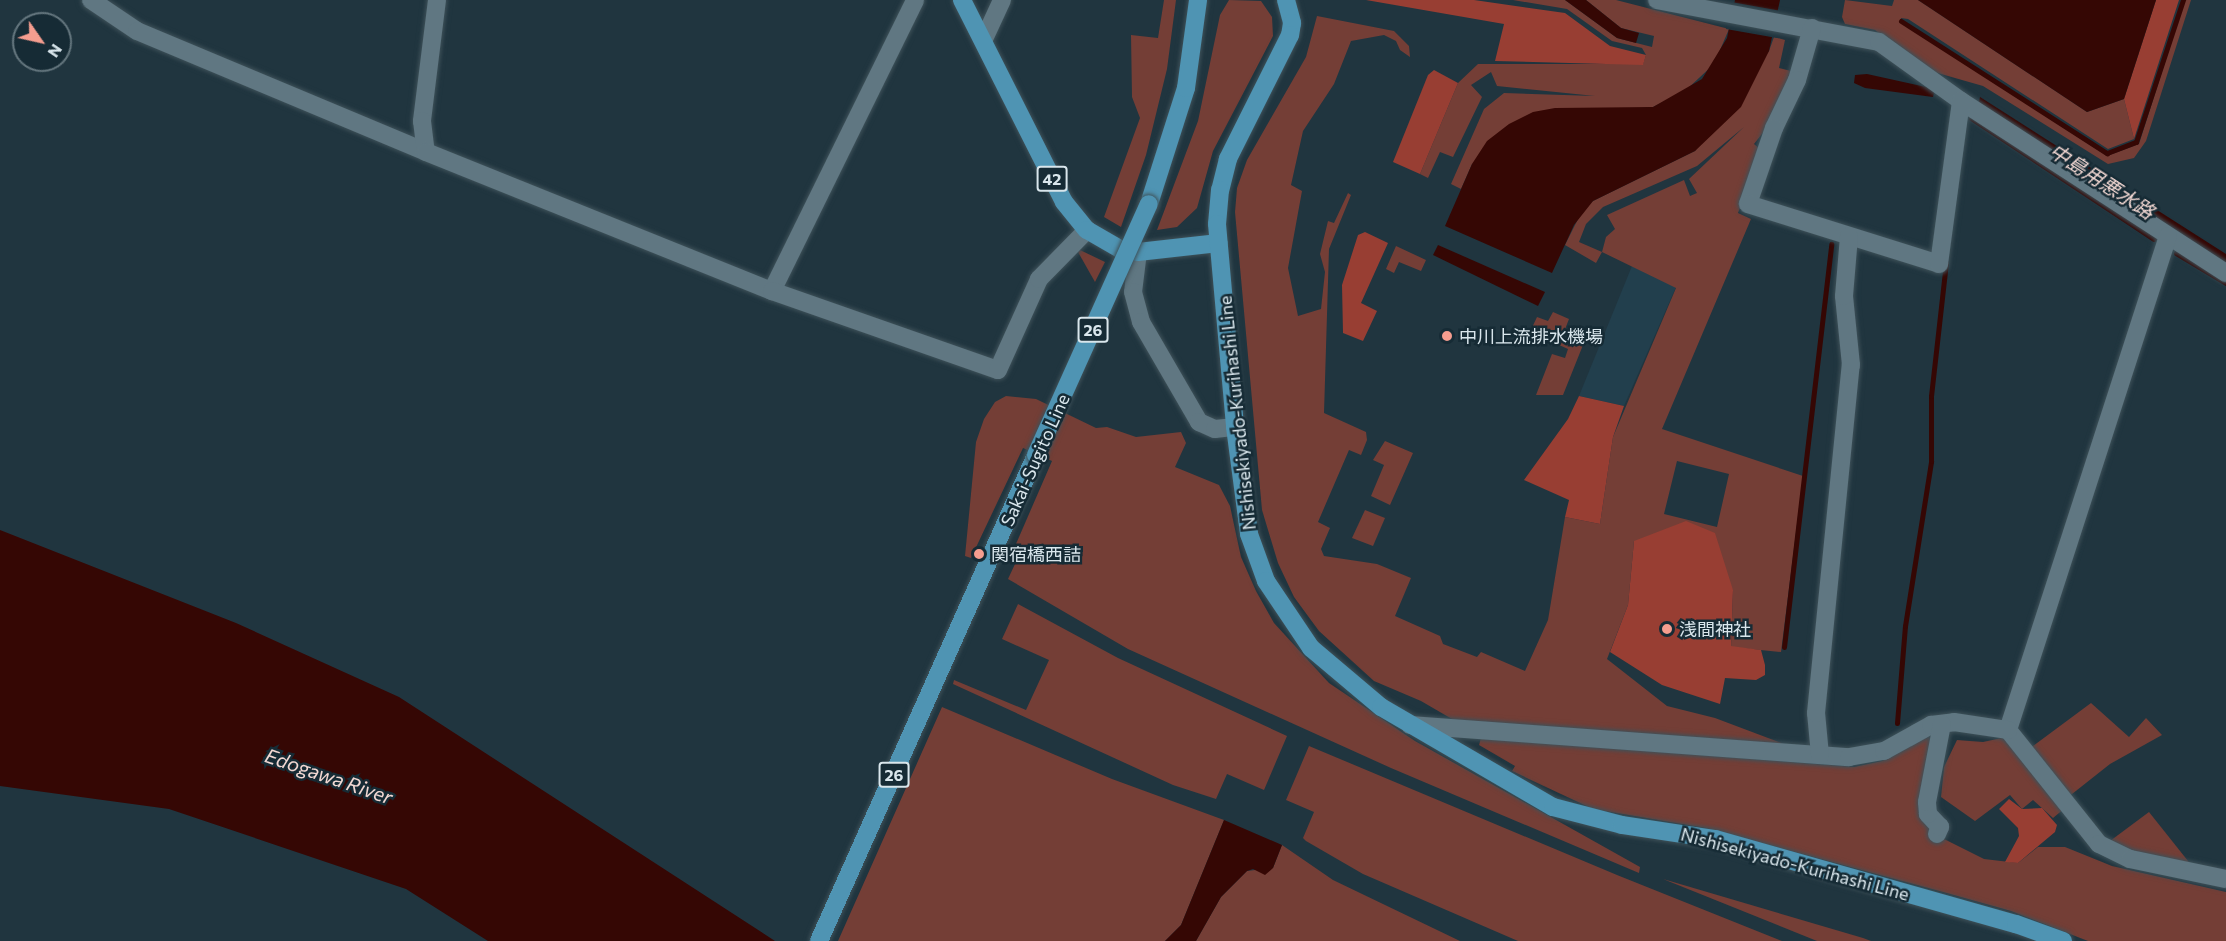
<!DOCTYPE html>
<meta charset="utf-8">
<style>
body{margin:0}
#map{position:relative;width:2226px;height:941px;overflow:hidden;background:#20353f;font-family:Commissioner,"Noto Sans JP",sans-serif}
div>[style]{position:absolute}
[style*='--x']{left:calc(var(--x)*1px);top:calc(var(--y)*1px);width:calc(var(--w)*1px);rotate:calc(var(--a)*1deg)}
.built>*{inset:0;background:#223f4d}
.green>*{inset:0;background:#743e36}
.forest>*{inset:0;background:#983e33}
.water>*{inset:0;background:#350704}
.pier>*{inset:0;background:#20353f}
.stream>*{height:5px;margin:-2.5px;padding:0 2.5px;transform-origin:2.5px;border-radius:2.5px;background:#350704}
.roads{filter:drop-shadow(0 0 2px #3e5159) drop-shadow(0 0 2px #3e5159)}
.minor>*{height:18px;margin:-9px;padding:0 9px;transform-origin:9px;border-radius:9px;background:#607782}
.major>*{height:18px;margin:-9px;padding:0 9px;transform-origin:9px;border-radius:9px;background:#4f94b3}
.bridges{filter:drop-shadow(0 0 2px #3e5159) drop-shadow(0 0 2px #3e5159)}
.major-bridge>*{height:18px;margin:-9px;padding:0 9px;transform-origin:9px;border-radius:9px;background:#4f94b3}
.dots>*{width:16px;height:16px;translate:-50% -50%;box-sizing:border-box;border:3px solid #162b35;border-radius:50%}
span{translate:-50% -50%;white-space:nowrap;text-align:center;line-height:1.15;-webkit-text-stroke:5px #162b35;paint-order:stroke}
.shield-label span{padding:2px 4px;background:#162b35;border:2px solid;border-radius:4px;-webkit-text-stroke-width:0}
.shield-label{font-size:16px;color:#d9e6ec;font-weight:700}
.poi-label{font-size:18px;color:#d9e6ec}
.left{translate:0 -50%;text-align:left}
.street-label{font-size:18px;color:#d9e6ec}
.water-label{font-size:20px;color:#f2d8d3;font-style:italic}
.north{position:absolute;left:12px;top:12px;width:60px;height:60px;box-sizing:border-box;background:#162b35;border:2px solid #64767e;border-radius:50%;rotate:124deg;font-size:16px;font-weight:700;line-height:24px;text-align:center;color:#d9e6ec}
.north::after{content:'';display:block;margin:auto;width:21px;height:27px;background:#f59d8f;clip-path:polygon(50% 0,100% 100%,50% 72%,0 100%)}
</style>
<div id="map">
<div class="built">
<i style="clip-path:polygon(1632px 266px,1676px 287px,1624px 406px,1579px 396px)"></i>
</div>
<div class="green">
<i style="clip-path:polygon(1164px 0,1176px 0,1167px 69px,1146px 155px,1121px 227px,1104px 217px,1140px 118px,1132px 97px,1131px 35px,1158px 38px)"></i>
<i style="clip-path:polygon(1229px 0,1261px 1px,1272px 17px,1273px 36px,1213px 151px,1197px 208px,1177px 227px,1157px 230px,1198px 121px,1220px 15px)"></i>
<i style="clip-path:polygon(1513px 0,1565px 0,1617px 38px,1652px 47px,1654px 36px,1621px 28px,1586px 0,1616px 0,1729px 29px,1714px 64px,1685px 91px,1653px 107px,1628px 109px,1472px 164px,1461px 189px,1451px 184px,1484px 109px,1504px 93px,1595px 96px,1497px 86px,1491px 72px,1471px 85px,1482px 97px,1453px 157px,1440px 152px,1428px 178px,1420px 174px,1458px 83px,1478px 64px,1643px 64px,1646px 55px,1642px 48px,1612px 41px,1567px 9px)"></i>
<i style="clip-path:polygon(1845px 0,1892px 6px,1894px 0,1918px 0,2087px 112px,2124px 99px,2134px 139px,2108px 149px,1908px 19px,1901px 18px,1902px 23px,2107px 156px,2139px 144px,2185px 0,2191px 0,2146px 141px,2134px 158px,2108px 164px,1983px 86px,1927px 70px,1875px 30px,1845px 24px,1842px 17px)"></i>
<i style="clip-path:polygon(evenodd,1317px 16px,1394px 31px,1409px 46px,1410px 57px,1400px 50px,1396px 41px,1384px 35px,1351px 41px,1334px 84px,1303px 131px,1291px 185px,1302px 191px,1288px 268px,1298px 316px,1321px 309px,1325px 272px,1320px 254px,1328px 221px,1334px 223px,1348px 193px,1351px 195px,1329px 249px,1324px 413px,1366px 432px,1367px 440px,1361px 455px,1349px 450px,1318px 522px,1330px 528px,1321px 549px,1324px 556px,1377px 564px,1411px 578px,1395px 616px,1440px 636px,1443px 644px,1477px 657px,1481px 652px,1525px 671px,1548px 620px,1565px 517px,1600px 524px,1613px 437px,1676px 288px,1602px 252px,1596px 263px,1565px 245px,1582px 211px,1593px 201px,1695px 151px,1769px 51px,1774px 37px,1785px 40px,1779px 68px,1795px 72px,1773px 120px,1754px 144px,1761px 150px,1738px 213px,1751px 219px,1662px 429px,1803px 476px,1781px 652px,1731px 647px,1733px 590px,1634px 541px,1628px 605px,1607px 659px,1667px 706px,1715px 718px,1787px 745px,1464px 726px,1421px 701px,1374px 681px,1319px 631px,1294px 597px,1278px 563px,1262px 510px,1235px 212px,1237px 188px,1247px 160px,1306px 57px,1317px 16px,1744px 127px,1689px 179px,1697px 193px,1690px 196px,1684px 180px,1607px 215px,1615px 229px,1606px 237px,1602px 252px,1579px 242px,1586px 224px,1603px 207px,1697px 166px,1744px 127px,1317px 16px,1677px 461px,1729px 474px,1717px 527px,1664px 514px,1677px 461px)"></i>
<i style="clip-path:polygon(1396px 246px,1426px 260px,1421px 271px,1399px 262px,1394px 273px,1386px 269px)"></i>
<i style="clip-path:polygon(1080px 250px,1105px 262px,1095px 282px,1078px 252px)"></i>
<i style="clip-path:polygon(1553px 312px,1569px 319px,1562px 337px,1583px 345px,1563px 395px,1536px 395px,1552px 354px,1565px 358px,1568px 349px,1530px 332px,1537px 317px,1548px 321px)"></i>
<i style="clip-path:polygon(1006px 396px,1036px 399px,1096px 428px,1107px 427px,1136px 437px,1181px 432px,1186px 443px,1175px 467px,1219px 485px,1230px 506px,1241px 557px,1256px 591px,1274px 623px,1329px 683px,1415px 741px,1640px 867px,1639px 873px,1391px 768px,1128px 649px,1008px 579px,1015px 564px,1009px 560px,1052px 461px,1023px 448px,971px 558px,965px 556px,976px 442px,984px 419px,995px 402px)"></i>
<i style="clip-path:polygon(1385px 441px,1413px 453px,1390px 505px,1371px 496px,1384px 465px,1373px 460px)"></i>
<i style="clip-path:polygon(1365px 510px,1385px 518px,1373px 546px,1352px 538px)"></i>
<i style="clip-path:polygon(1018px 604px,1118px 658px,1287px 736px,1264px 790px,1227px 774px,1216px 799px,1173px 785px,953px 684px,954px 680px,1026px 710px,1049px 660px,1002px 639px)"></i>
<i style="clip-path:polygon(2091px 703px,2129px 737px,2146px 718px,2162px 735px,2110px 764px,2067px 798px,2029px 749px)"></i>
<i style="clip-path:polygon(942px 707px,1112px 779px,1224px 820px,1181px 925px,1165px 941px,838px 941px)"></i>
<i style="clip-path:polygon(1928px 736px,1932px 740px,1921px 816px,1942px 838px,1984px 859px,2018px 863px,2038px 847px,2065px 847px,2112px 866px,2226px 892px,2226px 941px,2088px 941px,2011px 911px,1943px 892px,1706px 828px,1593px 809px,1512px 771px,1515px 766px,1479px 745px,1481px 738px,1854px 767px,1882px 761px)"></i>
<i style="clip-path:polygon(2006px 737px,2065px 808px,2053px 818px,2033px 800px,2022px 809px,2010px 795px,1975px 821px,1941px 797px,1944px 767px,1957px 740px,1983px 742px)"></i>
<i style="clip-path:polygon(1309px 746px,1617px 875px,1782px 941px,1518px 941px,1363px 874px,1306px 841px,1303px 838px,1314px 812px,1286px 800px)"></i>
<i style="clip-path:polygon(2149px 812px,2192px 866px,2142px 855px,2110px 841px)"></i>
<i style="clip-path:polygon(1282px 845px,1333px 880px,1460px 941px,1196px 941px,1221px 897px,1247px 871px,1273px 868px)"></i>
<i style="clip-path:polygon(1663px 879px,1863px 938px,1871px 941px,1817px 941px)"></i>
</div>
<div class="forest">
<i style="clip-path:polygon(1366px 0,1474px 0,1565px 13px,1610px 46px,1646px 55px,1643px 65px,1495px 61px,1504px 24px)"></i>
<i style="clip-path:polygon(2156px 0,2179px 0,2134px 139px,2124px 99px)"></i>
<i style="clip-path:polygon(1434px 70px,1458px 83px,1420px 174px,1393px 162px,1428px 75px)"></i>
<i style="clip-path:polygon(1365px 232px,1388px 243px,1361px 303px,1377px 311px,1363px 341px,1343px 333px,1342px 285px,1358px 235px)"></i>
<i style="clip-path:polygon(1579px 396px,1624px 406px,1613px 437px,1600px 524px,1565px 517px,1569px 500px,1524px 480px,1568px 419px)"></i>
<i style="clip-path:polygon(1686px 521px,1715px 533px,1733px 590px,1731px 646px,1761px 650px,1765px 665px,1765px 675px,1756px 680px,1725px 678px,1720px 704px,1662px 685px,1610px 652px,1628px 605px,1634px 541px)"></i>
<i style="clip-path:polygon(2009px 799px,2022px 809px,2042px 808px,2057px 825px,2055px 832px,2018px 863px,2005px 862px,2019px 836px,2018px 828px,1999px 809px)"></i>
</div>
<div class="water">
<i style="clip-path:polygon(1565px 0,1586px 0,1621px 28px,1639px 33px,1636px 43px,1617px 38px)"></i>
<i style="clip-path:polygon(1735px 0,1780px 0,1769px 51px,1741px 107px,1695px 151px,1593px 201px,1574px 225px,1552px 273px,1445px 226px,1472px 164px,1487px 141px,1509px 124px,1533px 112px,1555px 108px,1653px 107px,1702px 79px,1727px 38px)"></i>
<i style="clip-path:polygon(1918px 0,2156px 0,2124px 99px,2087px 112px)"></i>
<i style="clip-path:polygon(1867px 74px,1935px 89px,1933px 97px,1865px 88px,1854px 83px,1855px 75px)"></i>
<i style="clip-path:polygon(1980px 97px,2226px 254px,2226px 266px,1978px 106px)"></i>
<i style="clip-path:polygon(1438px 245px,1545px 292px,1538px 306px,1433px 255px)"></i>
<i style="clip-path:polygon(0 530px,236px 623px,399px 697px,775px 941px,488px 941px,406px 889px,169px 809px,0 786px)"></i>
<i style="clip-path:polygon(1224px 820px,1282px 845px,1273px 868px,1265px 875px,1253px 869px,1247px 871px,1221px 897px,1196px 941px,1165px 941px,1181px 925px)"></i>
</div>
<div class="pier">
<i style="clip-path:polygon(1731px 2px,1781px 11px,1777px 38px,1726px 29px)"></i>
</div>
<div class="stream">
<i style="--x:1901;--y:21;--w:245;--a:32.7"></i>
<i style="--x:2107;--y:153;--w:31;--a:-21"></i>
<i style="--x:2136;--y:142;--w:150;--a:-71.7"></i>
<i style="--x:1971;--y:118;--w:219;--a:33.5"></i>
<i style="--x:2176;--y:253;--w:58;--a:31"></i>
<i style="--x:1784;--y:647;--w:406;--a:-83.3"></i>
<i style="--x:1897;--y:723;--w:97;--a:-85.3"></i>
<i style="--x:1905;--y:626;--w:167;--a:-81"></i>
<i style="--x:1931;--y:461;--w:65;--a:-90"></i>
<i style="--x:1931;--y:396;--w:134;--a:-83.6"></i>
</div>
<div class="roads">
<div class="minor">
<i style="--x:91;--y:0;--w:55;--a:34"></i>
<i style="--x:137;--y:31;--w:313;--a:22.7"></i>
<i style="--x:437;--y:0;--w:122;--a:97.1"></i>
<i style="--x:422;--y:121;--w:31;--a:83"></i>
<i style="--x:426;--y:152;--w:373;--a:21.9"></i>
<i style="--x:772;--y:291;--w:324;--a:-63.8"></i>
<i style="--x:1657;--y:0;--w:226;--a:10.7"></i>
<i style="--x:1879;--y:42;--w:101;--a:35.7"></i>
<i style="--x:1961;--y:101;--w:316;--a:33"></i>
<i style="--x:1812;--y:28;--w:54;--a:106.1"></i>
<i style="--x:1797;--y:80;--w:53;--a:115.6"></i>
<i style="--x:1774;--y:128;--w:80;--a:108.9"></i>
<i style="--x:1748;--y:204;--w:200;--a:17.4"></i>
<i style="--x:1939;--y:264;--w:164;--a:-82.3"></i>
<i style="--x:984;--y:39;--w:43;--a:-65.2"></i>
<i style="--x:2168;--y:236;--w:519;--a:107.95"></i>
<i style="--x:2008;--y:730;--w:146;--a:51.4"></i>
<i style="--x:2099;--y:844;--w:34;--a:26"></i>
<i style="--x:2130;--y:859;--w:98;--a:11.8"></i>
<i style="--x:1138;--y:252;--w:40;--a:97.1"></i>
<i style="--x:1133;--y:292;--w:31;--a:75"></i>
<i style="--x:1141;--y:322;--w:116;--a:59.9"></i>
<i style="--x:1199;--y:422;--w:17;--a:24"></i>
<i style="--x:1215;--y:429;--w:20;--a:-6"></i>
<i style="--x:772;--y:291;--w:239;--a:19.3"></i>
<i style="--x:998;--y:370;--w:100;--a:-65.7"></i>
<i style="--x:1039;--y:279;--w:69;--a:-45.6"></i>
<i style="--x:1410;--y:725;--w:440;--a:4.2"></i>
<i style="--x:1849;--y:757;--w:36;--a:-10"></i>
<i style="--x:1884;--y:751;--w:54;--a:-29"></i>
<i style="--x:1931;--y:725;--w:23;--a:-7"></i>
<i style="--x:1954;--y:722;--w:55;--a:8.4"></i>
<i style="--x:1820;--y:755;--w:42;--a:-95.4"></i>
<i style="--x:1816;--y:713;--w:350;--a:-84.3"></i>
<i style="--x:1851;--y:365;--w:69;--a:-95.8"></i>
<i style="--x:1844;--y:296;--w:60;--a:-85.2"></i>
<i style="--x:1937;--y:834;--w:8;--a:-67"></i>
<i style="--x:1940;--y:827;--w:18;--a:-133"></i>
<i style="--x:1928;--y:814;--w:12;--a:-95"></i>
<i style="--x:1927;--y:802;--w:79;--a:-79.1"></i>
</div>
<div class="major">
<i style="--x:962;--y:0;--w:226;--a:63.2"></i>
<i style="--x:1064;--y:202;--w:36;--a:51"></i>
<i style="--x:1087;--y:230;--w:38;--a:30"></i>
<i style="--x:1120;--y:249;--w:18;--a:9"></i>
<i style="--x:1138;--y:252;--w:81;--a:-6.4"></i>
<i style="--x:1286;--y:0;--w:24;--a:75"></i>
<i style="--x:1292;--y:23;--w:12;--a:99"></i>
<i style="--x:1290;--y:35;--w:139;--a:116.6"></i>
<i style="--x:1228;--y:159;--w:32;--a:104"></i>
<i style="--x:1220;--y:190;--w:34;--a:95"></i>
<i style="--x:1217;--y:224;--w:204;--a:84.9"></i>
<i style="--x:1235;--y:427;--w:108;--a:82.5"></i>
<i style="--x:1249;--y:534;--w:50;--a:70.1"></i>
<i style="--x:1266;--y:581;--w:81;--a:56.1"></i>
<i style="--x:1311;--y:648;--w:92;--a:40.1"></i>
<i style="--x:1381;--y:707;--w:199;--a:30.2"></i>
<i style="--x:1553;--y:807;--w:71;--a:14.6"></i>
<i style="--x:1622;--y:825;--w:94;--a:8.6"></i>
<i style="--x:1715;--y:839;--w:313;--a:15.8"></i>
<i style="--x:2016;--y:924;--w:50;--a:19.9"></i>
<i style="--x:1149;--y:204;--w:122;--a:-72.3"></i>
<i style="--x:1186;--y:88;--w:89;--a:-82.2"></i>
<i style="--x:819;--y:941;--w:532;--a:-65.94"></i>
</div>
</div>
<div class="bridges">
<div class="major-bridge">
<i style="--x:1036;--y:455;--w:275;--a:-65.8"></i>
</div>
</div>
<div class="dots">
<i style="left:1447px;top:336px;background:#f59d8f"></i>
<i style="left:979px;top:554px;background:#f59d8f"></i>
<i style="left:1667px;top:629px;background:#f59d8f"></i>
</div>
<div class="shield-label">
<span style="left:1052px;top:179px">42</span>
<span style="left:1093px;top:330px">26</span>
<span style="left:894px;top:775px">26</span>
</div>
<div class="poi-label">
<span class="left" style="left:1459px;top:336px">中川上流排水機場</span>
<span class="left" style="left:991px;top:554px">関宿橋西詰</span>
<span class="left" style="left:1679px;top:629px">浅間神社</span>
</div>
<div class="street-label">
<span style="left:1237px;top:413px;rotate:-96deg">Nishisekiyado-Kurihashi Line</span>
<span style="left:1035px;top:460px;rotate:-66deg">Sakai-Sugito Line</span>
<span style="left:1795px;top:864px;rotate:15deg">Nishisekiyado-Kurihashi Line</span>
</div>
<div class="water-label">
<span style="left:2102px;top:181px;rotate:33deg">中島用悪水路</span>
<span style="left:329px;top:776px;rotate:19deg">Edogawa River</span>
</div>
<div class="north">N</div>
</div>
